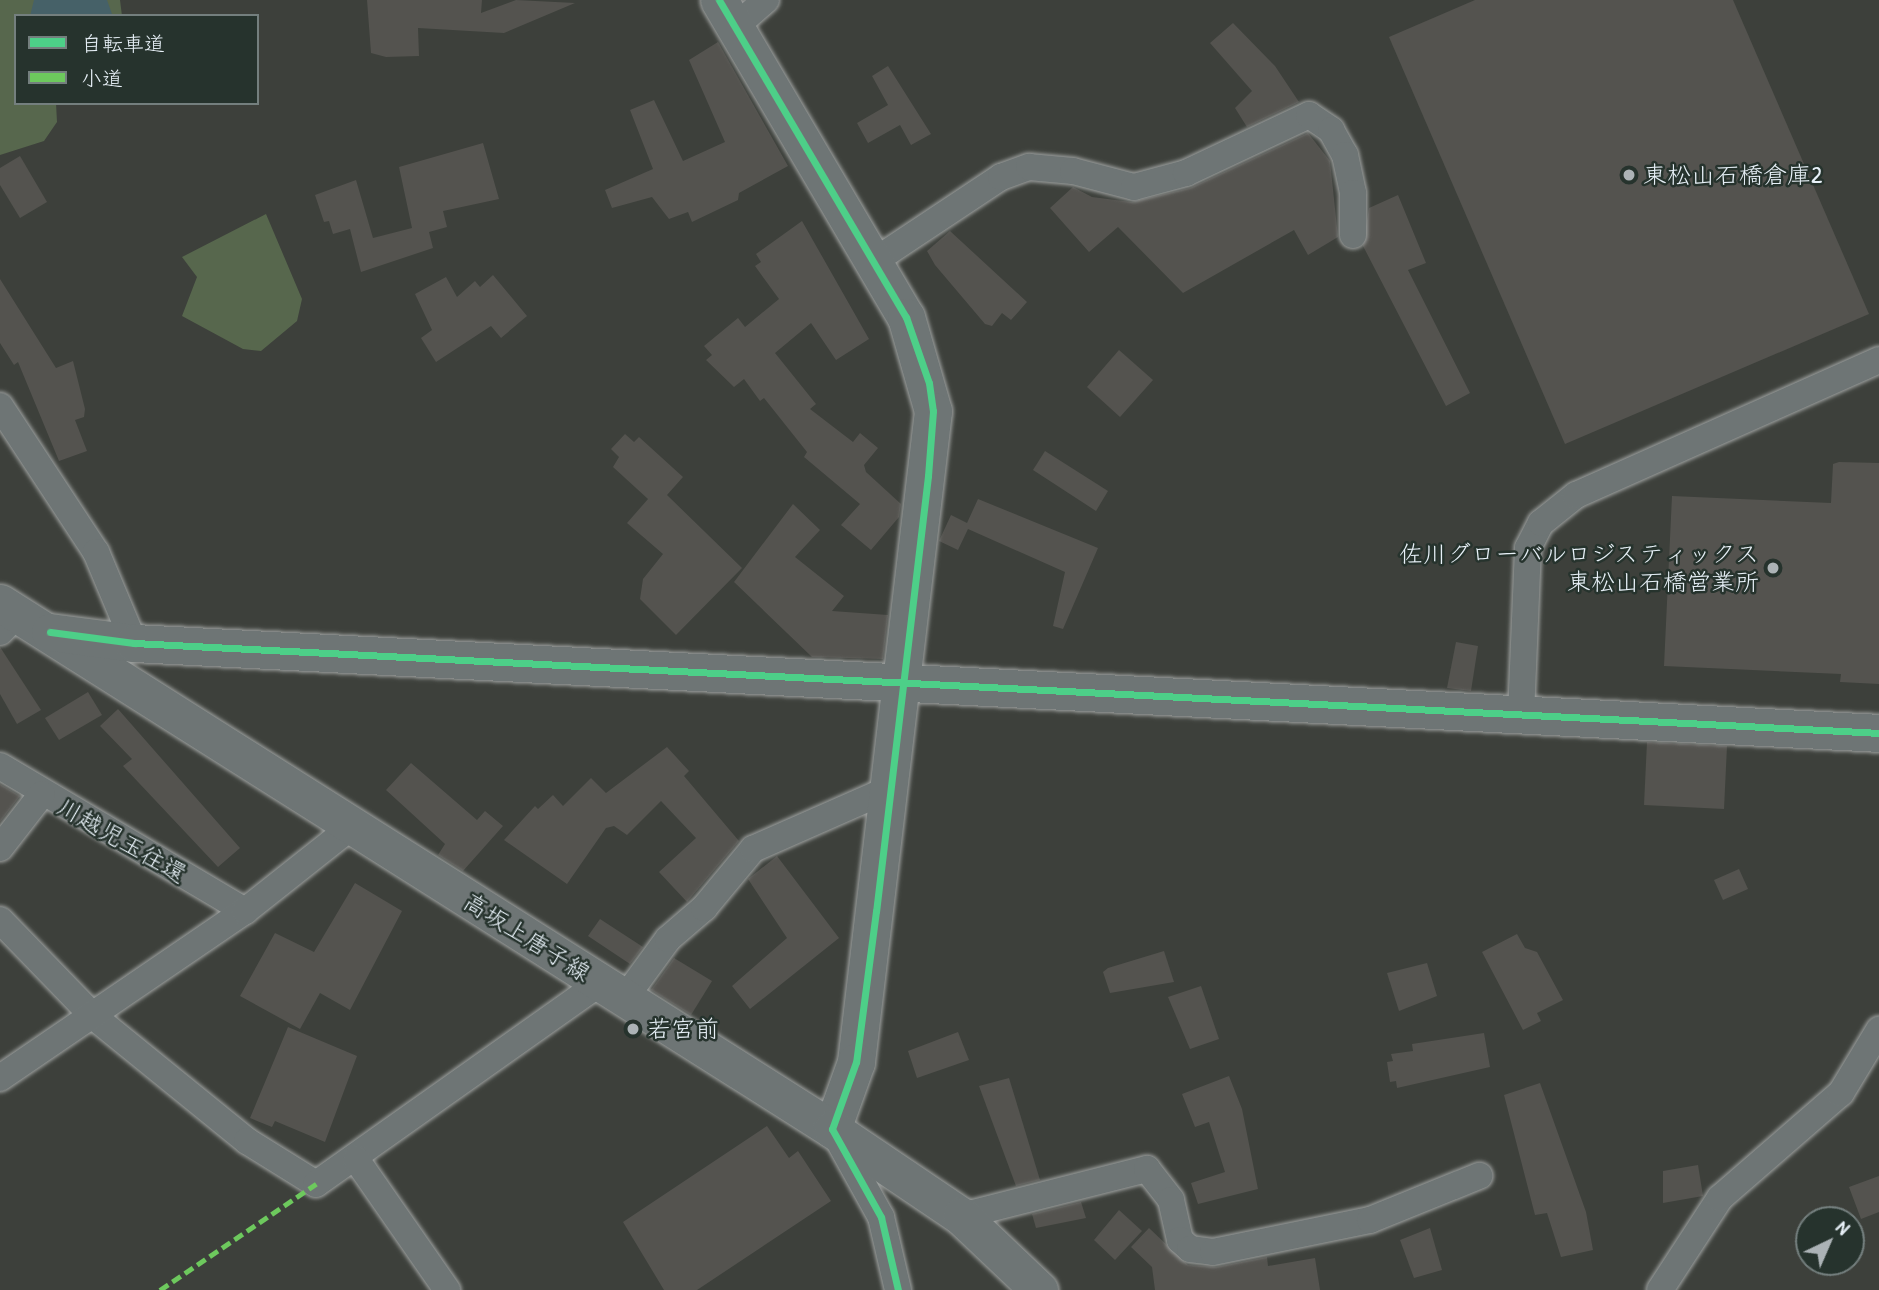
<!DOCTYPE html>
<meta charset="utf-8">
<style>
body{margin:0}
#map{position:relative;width:1879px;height:1290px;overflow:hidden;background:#3d403b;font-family:"Patrick Hand","Klee One",sans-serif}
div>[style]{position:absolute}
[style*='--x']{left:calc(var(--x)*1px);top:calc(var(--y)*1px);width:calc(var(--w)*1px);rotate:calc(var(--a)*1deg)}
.green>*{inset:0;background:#57674d}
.water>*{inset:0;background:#466168}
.building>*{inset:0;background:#54534f}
.roads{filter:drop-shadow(0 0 2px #9ea1a0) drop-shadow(0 0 2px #9ea1a0)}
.street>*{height:26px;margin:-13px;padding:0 13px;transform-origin:13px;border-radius:13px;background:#6e7575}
.secondary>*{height:37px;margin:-18.5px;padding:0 18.5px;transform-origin:18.5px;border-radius:18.5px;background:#6e7575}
.quiet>*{height:5px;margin-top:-2.5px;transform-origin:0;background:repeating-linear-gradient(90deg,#6dc95d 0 10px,transparent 0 15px)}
.cycleway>*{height:7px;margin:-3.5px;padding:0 3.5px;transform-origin:3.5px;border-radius:3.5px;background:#4dcf88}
.dots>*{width:19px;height:19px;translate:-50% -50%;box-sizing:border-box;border:4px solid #26332d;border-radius:50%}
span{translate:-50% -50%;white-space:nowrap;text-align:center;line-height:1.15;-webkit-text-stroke:5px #26332d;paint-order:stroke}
.poi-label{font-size:24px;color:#e8f1f8}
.left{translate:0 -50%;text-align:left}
.right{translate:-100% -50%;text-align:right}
.street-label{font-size:24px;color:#e8f1f8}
.legend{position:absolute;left:14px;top:14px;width:245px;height:91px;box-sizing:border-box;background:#26332d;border:2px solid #747f7e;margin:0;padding:9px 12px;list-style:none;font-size:21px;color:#e8f1f8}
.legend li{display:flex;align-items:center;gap:14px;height:35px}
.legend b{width:35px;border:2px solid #747f7e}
.north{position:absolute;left:1795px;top:1206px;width:70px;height:70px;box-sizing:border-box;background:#26332d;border:2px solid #747f7e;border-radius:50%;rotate:44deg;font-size:19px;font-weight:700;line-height:28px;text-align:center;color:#e8f1f8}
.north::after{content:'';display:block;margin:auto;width:24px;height:32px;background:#acb3b6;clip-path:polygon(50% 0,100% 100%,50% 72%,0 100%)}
</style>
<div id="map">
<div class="green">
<i style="clip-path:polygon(0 0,120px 0,122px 16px,16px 16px,16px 103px,56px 103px,57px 122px,44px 141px,0 155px)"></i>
<i style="clip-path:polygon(266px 214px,302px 299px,297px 321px,261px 351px,243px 349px,182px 316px,197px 277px,182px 257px)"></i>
</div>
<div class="water">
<i style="clip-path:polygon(34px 0,107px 0,112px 14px,30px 16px)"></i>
</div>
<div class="building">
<i style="clip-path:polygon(367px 0,482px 0,481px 13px,516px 0,575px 3px,504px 33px,418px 28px,419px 56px,386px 57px,371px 53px)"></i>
<i style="clip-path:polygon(1475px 0,1733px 0,1869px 314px,1565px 444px,1389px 37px)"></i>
<i style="clip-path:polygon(1233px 23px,1275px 66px,1299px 102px,1247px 127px,1235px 108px,1252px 91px,1210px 43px)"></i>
<i style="clip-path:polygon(718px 42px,788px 166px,739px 193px,738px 200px,692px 222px,688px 212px,669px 219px,652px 197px,612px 208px,605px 190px,653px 169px,630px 110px,654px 100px,683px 161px,725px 142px,689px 60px)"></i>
<i style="clip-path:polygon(888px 66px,931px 134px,911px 145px,900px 125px,868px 143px,857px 123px,888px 105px,872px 76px)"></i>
<i style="clip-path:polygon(1308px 133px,1330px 161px,1338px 237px,1308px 255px,1294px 230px,1183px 293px,1118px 227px,1089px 252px,1050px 208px,1073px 187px,1092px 197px,1131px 202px,1190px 188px)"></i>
<i style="clip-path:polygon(483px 143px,499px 199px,443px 211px,447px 227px,429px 232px,433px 248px,361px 272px,350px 229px,333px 234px,329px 221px,324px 222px,315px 195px,356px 180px,373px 238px,412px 228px,399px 167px)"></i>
<i style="clip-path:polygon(20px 156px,47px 202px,20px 218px,0 185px,0 168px)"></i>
<i style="clip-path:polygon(1398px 195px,1426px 263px,1408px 270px,1470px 393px,1446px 406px,1363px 246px,1369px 208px)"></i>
<i style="clip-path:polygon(802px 221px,869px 339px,836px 360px,811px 323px,775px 353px,816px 404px,810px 409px,853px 442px,860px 433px,878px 448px,864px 465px,866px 472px,901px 504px,899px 517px,871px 550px,841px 525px,860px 504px,804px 457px,807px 452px,764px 398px,760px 401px,744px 379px,734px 387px,706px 360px,712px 355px,704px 346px,738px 318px,745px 327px,779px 299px,755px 266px,761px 262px,756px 254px)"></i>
<i style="clip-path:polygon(950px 231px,1027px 302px,1011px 320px,1002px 313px,992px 326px,985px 324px,935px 265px,927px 251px)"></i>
<i style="clip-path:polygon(493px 275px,527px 316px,501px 338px,491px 326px,436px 362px,421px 338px,432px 330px,415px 294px,446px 277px,457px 297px,475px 281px,480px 287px)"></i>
<i style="clip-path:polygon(0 279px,56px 368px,73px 361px,85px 409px,84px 417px,75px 420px,87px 451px,59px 461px,18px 362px,14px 365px,0 343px)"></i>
<i style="clip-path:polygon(1119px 350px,1153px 380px,1120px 417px,1087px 387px)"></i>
<i style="clip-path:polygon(625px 434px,634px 442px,639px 437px,683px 477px,667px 495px,742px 568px,676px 635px,640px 599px,643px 579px,663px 554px,627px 523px,648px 499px,613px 467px,619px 457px,611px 449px)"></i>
<i style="clip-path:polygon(1045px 451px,1108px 491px,1096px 511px,1033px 470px)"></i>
<i style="clip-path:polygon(1839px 462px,1879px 463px,1879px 684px,1840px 682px,1841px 674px,1664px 666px,1672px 496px,1831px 503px,1833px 464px)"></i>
<i style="clip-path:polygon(978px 499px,1098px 548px,1063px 629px,1053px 626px,1065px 572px,968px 529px,958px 550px,939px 541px,951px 515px,967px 523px)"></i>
<i style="clip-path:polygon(793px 504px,820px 530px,795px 557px,844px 596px,832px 611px,888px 615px,883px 659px,812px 657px,734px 582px)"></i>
<i style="clip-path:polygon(1456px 642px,1478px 646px,1471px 691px,1447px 688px)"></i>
<i style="clip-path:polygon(0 647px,41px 710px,17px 724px,0 694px)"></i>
<i style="clip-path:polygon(88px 692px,102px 715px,59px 740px,45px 718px)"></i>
<i style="clip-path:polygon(118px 709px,240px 848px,218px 867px,123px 766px,132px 759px,100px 726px)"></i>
<i style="clip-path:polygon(1647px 742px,1727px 746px,1724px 809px,1644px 805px)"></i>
<i style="clip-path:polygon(667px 747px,689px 771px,684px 776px,739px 841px,687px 902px,659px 872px,696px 838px,661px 801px,627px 835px,614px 826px,606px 828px,567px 884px,504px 840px,535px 806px,538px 809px,553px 795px,563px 806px,591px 778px,606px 793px)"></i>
<i style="clip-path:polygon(411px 763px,477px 820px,485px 811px,503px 826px,463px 871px,438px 855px,445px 844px,386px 790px)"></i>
<i style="clip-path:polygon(0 784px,20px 796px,0 822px)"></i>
<i style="clip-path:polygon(777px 856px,839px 938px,750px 1009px,732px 986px,787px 938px,748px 879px)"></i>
<i style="clip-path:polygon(1739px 869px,1748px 889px,1723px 900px,1714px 880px)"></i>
<i style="clip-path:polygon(355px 883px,402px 911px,350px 1010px,320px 993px,300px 1029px,240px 996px,275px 933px,314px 952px)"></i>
<i style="clip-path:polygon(600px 919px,643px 947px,630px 964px,588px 936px)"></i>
<i style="clip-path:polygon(1517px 934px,1525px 948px,1537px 952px,1563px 1000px,1537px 1013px,1541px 1021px,1523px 1030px,1482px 952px)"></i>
<i style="clip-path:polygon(1164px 951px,1174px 982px,1110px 993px,1103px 972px,1108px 968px)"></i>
<i style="clip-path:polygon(674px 958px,712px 981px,691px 1015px,651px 990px)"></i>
<i style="clip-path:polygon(1427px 963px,1437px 996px,1399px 1011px,1387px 973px)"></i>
<i style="clip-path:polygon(1201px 986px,1219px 1039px,1190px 1049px,1168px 997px)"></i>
<i style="clip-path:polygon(288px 1027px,357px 1056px,325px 1142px,275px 1121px,272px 1127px,250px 1118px)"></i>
<i style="clip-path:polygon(958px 1032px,969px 1060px,917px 1078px,908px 1051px)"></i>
<i style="clip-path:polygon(1484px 1033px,1490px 1067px,1397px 1088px,1396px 1081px,1390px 1082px,1387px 1062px,1393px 1061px,1391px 1054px,1413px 1051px,1412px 1044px)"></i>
<i style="clip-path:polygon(1229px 1076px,1242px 1109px,1258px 1189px,1198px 1204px,1191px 1183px,1225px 1172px,1209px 1122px,1195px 1127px,1182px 1094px)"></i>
<i style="clip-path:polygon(1009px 1078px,1040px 1180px,1016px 1186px,979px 1086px)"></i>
<i style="clip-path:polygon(1540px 1083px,1586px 1212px,1593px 1250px,1561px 1257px,1547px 1213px,1535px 1215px,1504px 1095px)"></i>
<i style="clip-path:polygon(767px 1126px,789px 1158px,798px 1151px,831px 1201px,697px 1290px,664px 1290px,623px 1222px)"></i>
<i style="clip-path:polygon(1698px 1165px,1703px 1196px,1663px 1203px,1663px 1171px)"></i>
<i style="clip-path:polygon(1879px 1176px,1879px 1212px,1861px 1219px,1849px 1187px)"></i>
<i style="clip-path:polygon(1081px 1202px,1086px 1218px,1036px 1228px,1032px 1214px)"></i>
<i style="clip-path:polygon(1119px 1210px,1142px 1231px,1115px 1260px,1094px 1240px)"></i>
<i style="clip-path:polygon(1149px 1228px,1188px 1265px,1216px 1267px,1267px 1257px,1268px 1266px,1315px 1258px,1320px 1290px,1155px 1290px,1152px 1267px,1131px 1247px)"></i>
<i style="clip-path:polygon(1430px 1228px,1442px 1270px,1414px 1278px,1400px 1240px)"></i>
</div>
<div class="roads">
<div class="street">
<i style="--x:735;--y:27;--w:41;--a:-41.1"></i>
<i style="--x:873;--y:262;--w:154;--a:-33.6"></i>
<i style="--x:1001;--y:177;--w:30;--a:-20"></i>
<i style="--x:1029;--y:167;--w:44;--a:5.2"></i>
<i style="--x:1073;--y:171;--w:63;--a:14.7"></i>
<i style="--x:1134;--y:187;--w:54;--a:-15.1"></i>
<i style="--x:1186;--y:173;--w:136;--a:-25.2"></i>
<i style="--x:1309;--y:115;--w:27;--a:34"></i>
<i style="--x:1331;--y:130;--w:29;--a:61"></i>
<i style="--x:1345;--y:155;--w:39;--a:78"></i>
<i style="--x:1353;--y:193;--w:42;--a:90"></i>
<i style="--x:0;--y:406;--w:175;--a:56.7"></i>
<i style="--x:96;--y:552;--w:99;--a:67.3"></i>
<i style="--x:0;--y:632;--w:27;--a:-45"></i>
<i style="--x:1521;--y:715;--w:167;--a:-87.6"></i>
<i style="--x:1528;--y:548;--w:28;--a:-63"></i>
<i style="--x:1541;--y:523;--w:45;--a:-38.7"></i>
<i style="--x:1576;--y:495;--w:332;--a:-24"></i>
<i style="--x:0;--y:766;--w:285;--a:30.6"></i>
<i style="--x:0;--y:848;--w:68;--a:-52.1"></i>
<i style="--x:0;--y:920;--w:132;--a:45.9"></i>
<i style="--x:92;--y:1015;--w:200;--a:39.1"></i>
<i style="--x:247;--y:1141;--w:81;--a:31.9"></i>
<i style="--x:316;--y:1184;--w:348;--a:-35.3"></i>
<i style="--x:625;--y:998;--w:73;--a:-53.9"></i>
<i style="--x:668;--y:939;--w:48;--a:-40.7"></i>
<i style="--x:704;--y:908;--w:77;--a:-50.3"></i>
<i style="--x:753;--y:849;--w:151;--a:-23.8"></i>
<i style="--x:0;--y:1078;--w:297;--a:-34.3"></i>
<i style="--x:245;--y:911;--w:135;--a:-38.4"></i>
<i style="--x:835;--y:1134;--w:95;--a:61"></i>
<i style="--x:881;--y:1217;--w:75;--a:76.9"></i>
<i style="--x:356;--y:1159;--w:160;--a:55.2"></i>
<i style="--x:961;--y:1216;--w:192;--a:-14.2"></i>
<i style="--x:1147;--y:1169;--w:39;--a:52"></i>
<i style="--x:1171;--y:1200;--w:41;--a:77.3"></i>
<i style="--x:1180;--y:1240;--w:13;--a:42"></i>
<i style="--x:1190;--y:1249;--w:23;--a:7"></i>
<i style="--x:1213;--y:1252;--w:160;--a:-11.5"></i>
<i style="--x:1370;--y:1220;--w:118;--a:-22"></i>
<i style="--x:1660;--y:1290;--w:110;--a:-56.9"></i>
<i style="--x:1720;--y:1198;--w:160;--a:-41"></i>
<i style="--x:1841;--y:1093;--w:74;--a:-58.9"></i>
</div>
<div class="secondary">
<i style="--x:719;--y:0;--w:368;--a:59.5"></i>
<i style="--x:906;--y:317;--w:98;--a:74"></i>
<i style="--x:933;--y:411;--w:656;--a:96.75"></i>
<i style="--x:856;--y:1062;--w:71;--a:109.7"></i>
<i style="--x:0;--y:603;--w:984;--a:32.3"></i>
<i style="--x:832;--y:1129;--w:156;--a:34"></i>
<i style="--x:961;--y:1216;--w:108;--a:43.5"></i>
<i style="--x:50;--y:632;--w:85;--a:7.5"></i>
<i style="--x:134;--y:643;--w:1747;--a:2.95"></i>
</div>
</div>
<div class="quiet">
<i style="--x:160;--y:1290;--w:189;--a:-34.2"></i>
</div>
<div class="cycleway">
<i style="--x:719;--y:0;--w:368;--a:59.5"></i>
<i style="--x:906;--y:317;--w:70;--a:70.8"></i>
<i style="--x:929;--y:383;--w:28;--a:82"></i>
<i style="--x:933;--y:411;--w:65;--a:94.4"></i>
<i style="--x:928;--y:476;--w:438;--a:96.8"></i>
<i style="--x:876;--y:911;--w:152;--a:97.5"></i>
<i style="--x:856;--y:1062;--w:71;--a:109.7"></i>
<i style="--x:832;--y:1129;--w:101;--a:60.9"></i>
<i style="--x:881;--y:1217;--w:75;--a:76.9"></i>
<i style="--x:50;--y:632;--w:85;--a:7.5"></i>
<i style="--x:134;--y:643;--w:1747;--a:2.95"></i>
</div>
<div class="dots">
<i style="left:1629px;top:175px;background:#acb3b6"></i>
<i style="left:1773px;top:568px;background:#acb3b6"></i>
<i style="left:633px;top:1029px;background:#acb3b6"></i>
</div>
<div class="poi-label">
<span class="left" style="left:1643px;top:175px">東松山石橋倉庫2</span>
<span class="right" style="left:1759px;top:568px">佐川グローバルロジスティックス<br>東松山石橋営業所</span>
<span class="left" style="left:647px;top:1029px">若宮前</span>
</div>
<div class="street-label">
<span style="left:122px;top:840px;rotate:30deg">川越児玉往還</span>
<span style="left:527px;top:937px;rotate:32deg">高坂上唐子線</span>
</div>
<ul class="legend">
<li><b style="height:9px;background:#4dcf88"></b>自転車道</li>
<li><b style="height:9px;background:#6dc95d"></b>小道</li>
</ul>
<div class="north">N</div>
</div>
